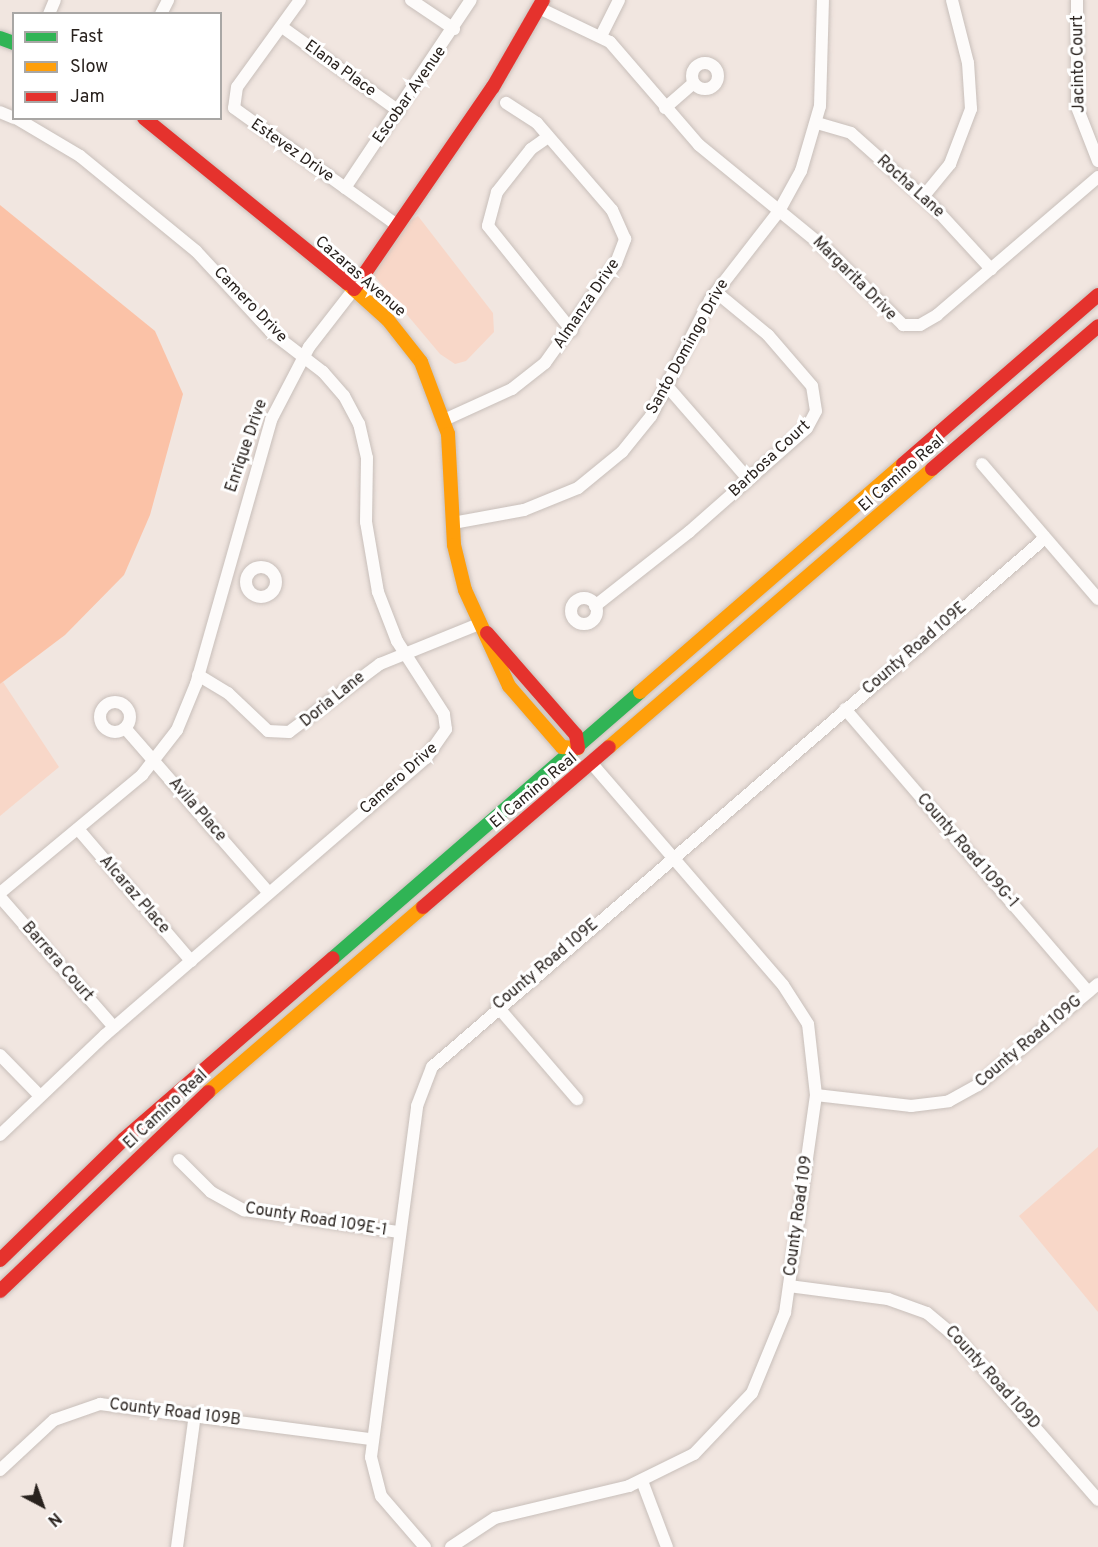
<!DOCTYPE html>
<style>
body{margin:0}
#map{position:relative;width:1098px;height:1547px;overflow:hidden;background:#f1e6e0;font-family:Overpass,sans-serif}
div>[style]{position:absolute}
[style*='--x']{left:calc(var(--x)*1px);top:calc(var(--y)*1px);width:calc(var(--w)*1px);rotate:calc(var(--a)*1deg)}
.green>*{inset:0;background:#f8d7c8}
.water>*{inset:0;background:#fbc2a7}
.roads{filter:drop-shadow(0 0 2px #c8bfba) drop-shadow(0 0 2px #c8bfba)}
.street>*{height:12px;margin:-6px;padding:0 6px;transform-origin:6px;border-radius:6px;background:#fdfbfa}
.street>.ring{margin:-6px;padding:0;box-sizing:content-box;background:none;border:12px solid #fdfbfa;border-radius:50%}
.fast>*{height:14px;margin:-7px;padding:0 7px;transform-origin:7px;border-radius:7px;background:#30b455}
.slow>*{height:14px;margin:-7px;padding:0 7px;transform-origin:7px;border-radius:7px;background:#ff9f0a}
.jam>*{height:14px;margin:-7px;padding:0 7px;transform-origin:7px;border-radius:7px;background:#e5322d}
span{translate:-50% -50%;white-space:nowrap;text-align:center;line-height:1.15;-webkit-text-stroke:6px #fff;paint-order:stroke}
.street-label{font-size:16px;color:#29221e}
.legend{position:absolute;left:12px;top:12px;width:210px;height:108px;box-sizing:border-box;background:#fff;border:2px solid #a9a7a5;margin:0;padding:8px 10px;list-style:none;font-size:18px;color:#29221e}
.legend li{display:flex;align-items:center;gap:12px;height:30px}
.legend b{width:30px;border:2px solid #a9a7a5}
.north{position:absolute;left:12px;top:1475px;width:60px;height:60px;-webkit-text-stroke:4px #fff;paint-order:stroke;rotate:139deg;font-size:16px;font-weight:700;line-height:24px;text-align:center;color:#29221e}
.north::after{content:'';display:block;margin:auto;width:21px;height:27px;background:#29221e;clip-path:polygon(50% 0,100% 100%,50% 72%,0 100%)}
</style>
<div id="map">
<div class="green">
<i style="clip-path:polygon(418px 216px,493px 313px,494px 332px,466px 361px,455px 364px,440px 354px,372px 273px,406px 223px)"></i>
<i style="clip-path:polygon(3px 682px,59px 767px,0 816px,0 684px)"></i>
<i style="clip-path:polygon(1098px 1147px,1098px 1312px,1019px 1216px)"></i>
</div>
<div class="water">
<i style="clip-path:polygon(0 205px,155px 331px,183px 394px,150px 515px,124px 575px,65px 635px,0 684px)"></i>
</div>
<div class="roads">
<div class="street">
<i style="--x:300;--y:0;--w:107;--a:125.9"></i>
<i style="--x:237;--y:87;--w:21;--a:98"></i>
<i style="--x:234;--y:108;--w:202;--a:35.7"></i>
<i style="--x:411;--y:0;--w:52;--a:34"></i>
<i style="--x:1077;--y:0;--w:107;--a:90"></i>
<i style="--x:1077;--y:107;--w:58;--a:68.7"></i>
<i style="--x:539;--y:8;--w:79;--a:25.6"></i>
<i style="--x:610;--y:42;--w:136;--a:49.2"></i>
<i style="--x:699;--y:145;--w:163;--a:39.3"></i>
<i style="--x:825;--y:248;--w:110;--a:44.6"></i>
<i style="--x:903;--y:325;--w:17;--a:0"></i>
<i style="--x:920;--y:325;--w:20;--a:-30"></i>
<i style="--x:937;--y:315;--w:212;--a:-40.6"></i>
<i style="--x:49;--y:14;--w:15;--a:-67"></i>
<i style="--x:161;--y:14;--w:16;--a:-63"></i>
<i style="--x:282;--y:27;--w:144;--a:35.7"></i>
<i style="--x:601;--y:36;--w:40;--a:-63.4"></i>
<i class="ring" style="left:692px;top:63px;width:14px;height:14px"></i>
<i style="--x:665;--y:108;--w:38;--a:-41"></i>
<i style="--x:0;--y:112;--w:15;--a:23"></i>
<i style="--x:817;--y:123;--w:35;--a:16"></i>
<i style="--x:851;--y:133;--w:110;--a:41.7"></i>
<i style="--x:933;--y:206;--w:86;--a:47.4"></i>
<i style="--x:548;--y:137;--w:21;--a:145"></i>
<i style="--x:531;--y:149;--w:55;--a:128.3"></i>
<i style="--x:497;--y:192;--w:35;--a:105"></i>
<i style="--x:488;--y:226;--w:134;--a:51.3"></i>
<i style="--x:345;--y:188;--w:226;--a:-56.2"></i>
<i style="--x:923;--y:197;--w:43;--a:-50.7"></i>
<i style="--x:950;--y:164;--w:59;--a:-69.1"></i>
<i style="--x:971;--y:109;--w:46;--a:-93.7"></i>
<i style="--x:968;--y:63;--w:65;--a:-104.3"></i>
<i style="--x:667;--y:386;--w:123;--a:48.9"></i>
<i style="--x:444;--y:420;--w:75;--a:-24.5"></i>
<i style="--x:512;--y:389;--w:42;--a:-38.2"></i>
<i style="--x:545;--y:363;--w:123;--a:-54.6"></i>
<i style="--x:616;--y:263;--w:26;--a:-69"></i>
<i style="--x:625;--y:239;--w:32;--a:-114"></i>
<i style="--x:612;--y:210;--w:115;--a:-130.8"></i>
<i style="--x:537;--y:123;--w:37;--a:-147"></i>
<i style="--x:982;--y:464;--w:178;--a:49.3"></i>
<i style="--x:453;--y:523;--w:72;--a:-10.4"></i>
<i style="--x:524;--y:510;--w:58;--a:-22.2"></i>
<i style="--x:578;--y:488;--w:57;--a:-39.3"></i>
<i style="--x:622;--y:452;--w:46;--a:-51.1"></i>
<i style="--x:651;--y:416;--w:130;--a:-63"></i>
<i style="--x:710;--y:300;--w:113;--a:-52.2"></i>
<i style="--x:779;--y:211;--w:46;--a:-61.2"></i>
<i style="--x:801;--y:171;--w:68;--a:-73.7"></i>
<i style="--x:820;--y:106;--w:106;--a:-88.4"></i>
<i class="ring" style="left:246px;top:567px;width:18px;height:18px"></i>
<i class="ring" style="left:571px;top:598px;width:14px;height:14px"></i>
<i style="--x:595;--y:606;--w:120;--a:-38.2"></i>
<i style="--x:689;--y:532;--w:157;--a:-41.4"></i>
<i style="--x:807;--y:428;--w:19;--a:-62"></i>
<i style="--x:816;--y:411;--w:25;--a:-99"></i>
<i style="--x:812;--y:386;--w:67;--a:-130.8"></i>
<i style="--x:768;--y:335;--w:67;--a:-140.4"></i>
<i style="--x:198;--y:675;--w:35;--a:31"></i>
<i style="--x:228;--y:693;--w:55;--a:43.5"></i>
<i style="--x:268;--y:731;--w:21;--a:3"></i>
<i style="--x:289;--y:732;--w:114;--a:-36.8"></i>
<i style="--x:380;--y:664;--w:107;--a:-22"></i>
<i class="ring" style="left:100px;top:702px;width:18px;height:18px"></i>
<i style="--x:845;--y:709;--w:373;--a:49.3"></i>
<i style="--x:125;--y:728;--w:219;--a:48.9"></i>
<i style="--x:78;--y:829;--w:174;--a:49.4"></i>
<i style="--x:0;--y:893;--w:185;--a:-39.7"></i>
<i style="--x:142;--y:775;--w:57;--a:-52.1"></i>
<i style="--x:177;--y:730;--w:50;--a:-67.6"></i>
<i style="--x:196;--y:684;--w:274;--a:-74.1"></i>
<i style="--x:271;--y:420;--w:82;--a:-62.5"></i>
<i style="--x:309;--y:347;--w:73;--a:-52.2"></i>
<i style="--x:0;--y:897;--w:173;--a:48.8"></i>
<i style="--x:497;--y:1006;--w:123;--a:49.3"></i>
<i style="--x:0;--y:1055;--w:57;--a:45.7"></i>
<i style="--x:816;--y:1095;--w:96;--a:6.6"></i>
<i style="--x:911;--y:1106;--w:38;--a:-7"></i>
<i style="--x:949;--y:1101;--w:33;--a:-29"></i>
<i style="--x:978;--y:1085;--w:157;--a:-40.1"></i>
<i style="--x:0;--y:1135;--w:145;--a:-43.6"></i>
<i style="--x:105;--y:1035;--w:424;--a:-40.8"></i>
<i style="--x:426;--y:758;--w:35;--a:-55"></i>
<i style="--x:446;--y:729;--w:15;--a:-98"></i>
<i style="--x:444;--y:714;--w:87;--a:-122.8"></i>
<i style="--x:397;--y:641;--w:53;--a:-111.2"></i>
<i style="--x:378;--y:592;--w:71;--a:-99.7"></i>
<i style="--x:366;--y:522;--w:64;--a:-89.1"></i>
<i style="--x:367;--y:458;--w:35;--a:-103"></i>
<i style="--x:359;--y:424;--w:32;--a:-118"></i>
<i style="--x:344;--y:396;--w:32;--a:-131"></i>
<i style="--x:323;--y:372;--w:66;--a:-142.4"></i>
<i style="--x:271;--y:332;--w:110;--a:-132.8"></i>
<i style="--x:196;--y:251;--w:150;--a:-140.7"></i>
<i style="--x:80;--y:156;--w:74;--a:-149.3"></i>
<i style="--x:179;--y:1160;--w:45;--a:45"></i>
<i style="--x:211;--y:1192;--w:38;--a:29"></i>
<i style="--x:244;--y:1210;--w:157;--a:8.1"></i>
<i style="--x:789;--y:1286;--w:100;--a:7.5"></i>
<i style="--x:888;--y:1299;--w:41;--a:19.7"></i>
<i style="--x:927;--y:1313;--w:38;--a:40"></i>
<i style="--x:956;--y:1337;--w:216;--a:48.9"></i>
<i style="--x:0;--y:1470;--w:74;--a:-42.8"></i>
<i style="--x:54;--y:1420;--w:49;--a:-19.2"></i>
<i style="--x:100;--y:1404;--w:273;--a:7.4"></i>
<i style="--x:642;--y:1481;--w:71;--a:69.3"></i>
<i style="--x:177;--y:1547;--w:134;--a:-82.3"></i>
<i style="--x:425;--y:1547;--w:67;--a:-130.8"></i>
<i style="--x:381;--y:1496;--w:40;--a:-104.4"></i>
<i style="--x:371;--y:1457;--w:354;--a:-82.5"></i>
<i style="--x:417;--y:1106;--w:42;--a:-69"></i>
<i style="--x:432;--y:1067;--w:810;--a:-40.79"></i>
<i style="--x:451;--y:1547;--w:53;--a:-33.4"></i>
<i style="--x:495;--y:1518;--w:138;--a:-13.4"></i>
<i style="--x:629;--y:1486;--w:72;--a:-26.2"></i>
<i style="--x:694;--y:1454;--w:84;--a:-46.4"></i>
<i style="--x:752;--y:1393;--w:87;--a:-67.6"></i>
<i style="--x:785;--y:1313;--w:220;--a:-81.9"></i>
<i style="--x:816;--y:1095;--w:71;--a:-96.4"></i>
<i style="--x:808;--y:1024;--w:46;--a:-122.7"></i>
<i style="--x:783;--y:985;--w:292;--a:-130.8"></i>
</div>
<div class="fast">
<i style="--x:0;--y:38;--w:15;--a:20"></i>
<i style="--x:333;--y:958;--w:406;--a:-40.9"></i>
</div>
<div class="slow">
<i style="--x:347;--y:283;--w:55;--a:42.1"></i>
<i style="--x:388;--y:320;--w:53;--a:51.8"></i>
<i style="--x:421;--y:362;--w:77;--a:69.4"></i>
<i style="--x:448;--y:434;--w:111;--a:86.9"></i>
<i style="--x:454;--y:545;--w:46;--a:76.3"></i>
<i style="--x:465;--y:590;--w:106;--a:65.4"></i>
<i style="--x:509;--y:686;--w:81;--a:49"></i>
<i style="--x:562;--y:747;--w:16;--a:4"></i>
<i style="--x:640;--y:692;--w:348;--a:-40.9"></i>
<i style="--x:609;--y:747;--w:426;--a:-40.7"></i>
<i style="--x:208;--y:1092;--w:284;--a:-40.7"></i>
</div>
<div class="jam">
<i style="--x:144;--y:118;--w:262;--a:39.1"></i>
<i style="--x:354;--y:289;--w:245;--a:-55.5"></i>
<i style="--x:493;--y:87;--w:100;--a:-60.1"></i>
<i style="--x:903;--y:464;--w:258;--a:-40.9"></i>
<i style="--x:932;--y:469;--w:219;--a:-40.7"></i>
<i style="--x:487;--y:633;--w:135;--a:48.9"></i>
<i style="--x:576;--y:735;--w:13;--a:81"></i>
<i style="--x:423;--y:907;--w:245;--a:-40.7"></i>
<i style="--x:0;--y:1260;--w:173;--a:-44.3"></i>
<i style="--x:124;--y:1139;--w:276;--a:-40.9"></i>
<i style="--x:0;--y:1291;--w:288;--a:-43.7"></i>
</div>
</div>
<div class="street-label">
<span style="left:1079px;top:64px;rotate:-91deg">Jacinto Court</span>
<span style="left:340px;top:69px;rotate:36deg">Elana Place</span>
<span style="left:410px;top:95px;rotate:-55deg">Escobar Avenue</span>
<span style="left:292px;top:151px;rotate:35deg">Estevez Drive</span>
<span style="left:910px;top:187px;rotate:42deg">Rocha Lane</span>
<span style="left:360px;top:277px;rotate:41deg">Cazaras Avenue</span>
<span style="left:854px;top:279px;rotate:45deg">Margarita Drive</span>
<span style="left:587px;top:304px;rotate:-56deg">Almanza Drive</span>
<span style="left:250px;top:305px;rotate:46deg">Camero Drive</span>
<span style="left:688px;top:347px;rotate:-61deg">Santo Domingo Drive</span>
<span style="left:247px;top:446px;rotate:-71deg">Enrique Drive</span>
<span style="left:770px;top:459px;rotate:-43deg">Barbosa Court</span>
<span style="left:902px;top:474px;rotate:-41deg">El Camino Real</span>
<span style="left:915px;top:649px;rotate:-41deg">County Road 109E</span>
<span style="left:333px;top:700px;rotate:-39deg">Doria Lane</span>
<span style="left:399px;top:779px;rotate:-42deg">Camero Drive</span>
<span style="left:534px;top:791px;rotate:-40deg">El Camino Real</span>
<span style="left:197px;top:810px;rotate:49deg">Avila Place</span>
<span style="left:967px;top:851px;rotate:49deg">County Road 109G-1</span>
<span style="left:134px;top:895px;rotate:49deg">Alcaraz Place</span>
<span style="left:57px;top:962px;rotate:49deg">Barrera Court</span>
<span style="left:546px;top:965px;rotate:-40deg">County Road 109E</span>
<span style="left:1029px;top:1042px;rotate:-40deg">County Road 109G</span>
<span style="left:166px;top:1110px;rotate:-43deg">El Camino Real</span>
<span style="left:799px;top:1216px;rotate:-82deg">County Road 109</span>
<span style="left:316px;top:1220px;rotate:9deg">County Road 109E-1</span>
<span style="left:992px;top:1378px;rotate:48deg">County Road 109D</span>
<span style="left:175px;top:1413px;rotate:7deg">County Road 109B</span>
</div>
<ul class="legend">
<li><b style="height:8px;background:#30b455"></b>Fast</li>
<li><b style="height:8px;background:#ff9f0a"></b>Slow</li>
<li><b style="height:8px;background:#e5322d"></b>Jam</li>
</ul>
<div class="north">N</div>
</div>
